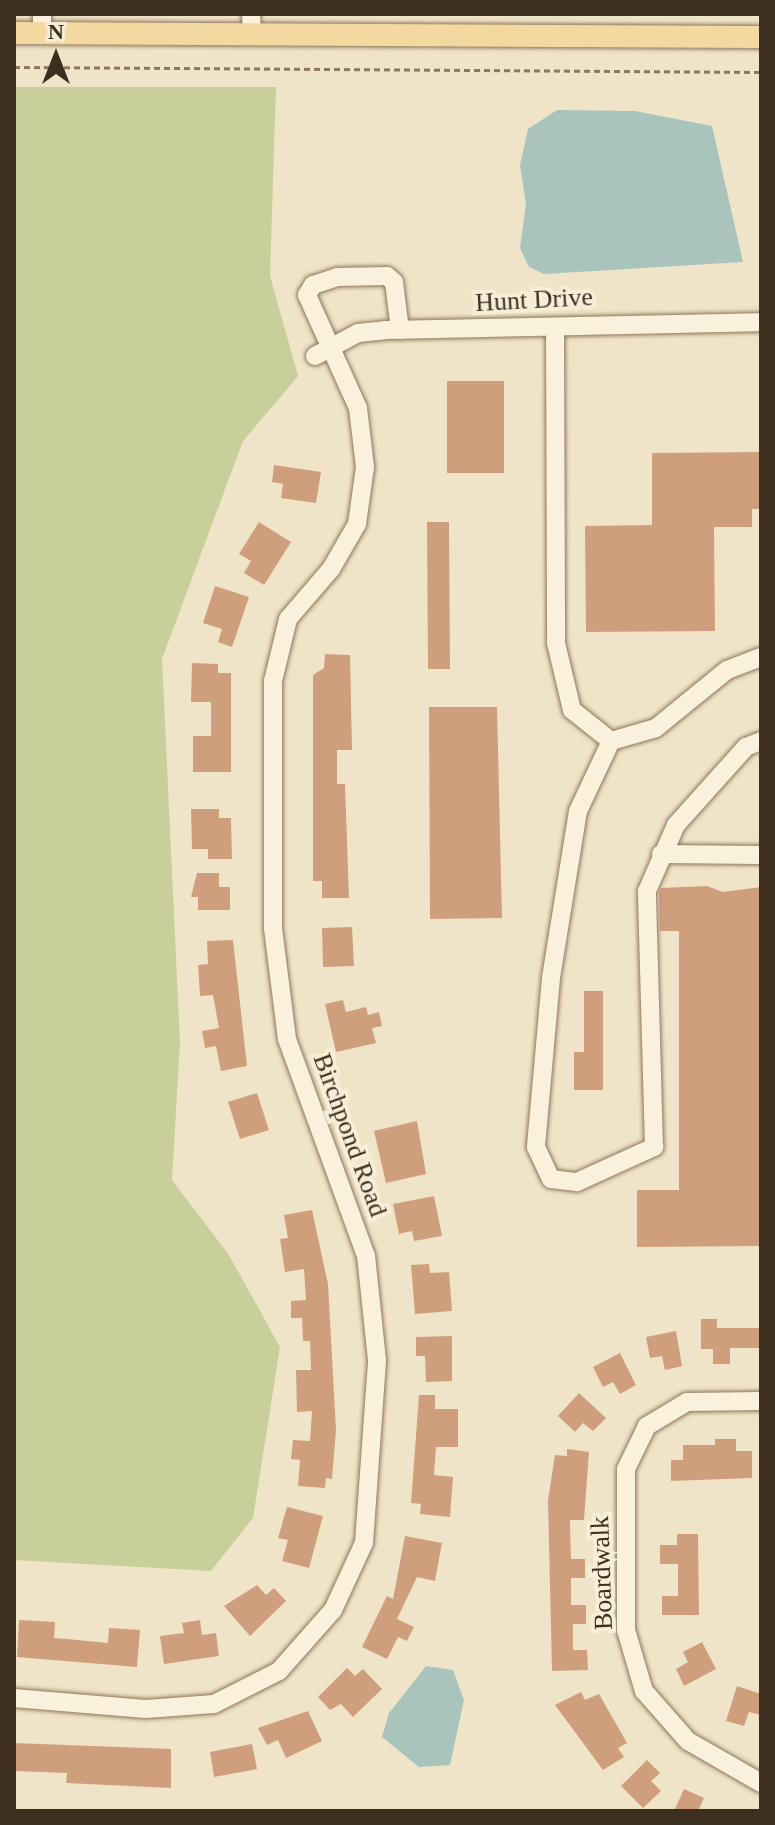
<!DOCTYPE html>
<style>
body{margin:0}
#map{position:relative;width:775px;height:1825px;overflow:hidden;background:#f0e4c8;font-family:"Times New Roman",serif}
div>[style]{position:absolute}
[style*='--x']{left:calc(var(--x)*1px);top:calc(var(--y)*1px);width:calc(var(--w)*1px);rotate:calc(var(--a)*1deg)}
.green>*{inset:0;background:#c9cf9b}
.water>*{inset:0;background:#a9c4bc}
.building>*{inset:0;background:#cf9f7d}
.path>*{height:3px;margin-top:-1.5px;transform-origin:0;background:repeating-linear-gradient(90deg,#8d765c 0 6px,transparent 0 10px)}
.roads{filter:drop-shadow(0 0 2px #8d765c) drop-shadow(0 0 2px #8d765c)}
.minor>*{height:18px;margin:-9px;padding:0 9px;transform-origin:9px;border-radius:9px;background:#faf1dc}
.major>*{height:22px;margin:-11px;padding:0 11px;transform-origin:11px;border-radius:11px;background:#f3d9a0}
span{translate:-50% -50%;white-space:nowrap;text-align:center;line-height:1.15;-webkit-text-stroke:8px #f7eed8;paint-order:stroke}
.street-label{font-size:26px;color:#3d2e20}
.frame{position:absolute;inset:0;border:16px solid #3d2e20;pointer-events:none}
.north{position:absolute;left:16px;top:16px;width:80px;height:80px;-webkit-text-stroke:6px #f7eed8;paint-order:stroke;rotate:0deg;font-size:22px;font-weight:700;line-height:32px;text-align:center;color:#3d2e20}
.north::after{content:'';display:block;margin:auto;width:28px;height:36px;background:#3d2e20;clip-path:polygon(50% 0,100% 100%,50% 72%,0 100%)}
</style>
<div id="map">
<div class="green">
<i style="clip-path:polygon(14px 87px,276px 87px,270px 276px,298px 376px,243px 441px,162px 659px,180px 1042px,172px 1180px,229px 1255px,280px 1347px,253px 1518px,211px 1571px,14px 1560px)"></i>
</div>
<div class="water">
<i style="clip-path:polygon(557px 110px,635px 111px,712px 126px,743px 262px,544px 274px,529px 267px,520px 248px,526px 204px,520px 165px,528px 129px)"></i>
<i style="clip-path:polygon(426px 1666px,453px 1670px,464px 1700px,450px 1765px,419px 1767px,382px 1737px,389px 1713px)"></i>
</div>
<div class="building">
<i style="clip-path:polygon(447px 381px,504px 381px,504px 473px,447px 473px)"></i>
<i style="clip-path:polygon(761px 452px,761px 509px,752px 509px,752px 527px,714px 527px,715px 631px,586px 632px,585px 526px,652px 525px,652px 453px)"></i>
<i style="clip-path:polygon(274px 465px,321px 472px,316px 503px,281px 498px,283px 484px,272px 482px)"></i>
<i style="clip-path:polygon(259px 522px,291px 542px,264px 585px,244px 573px,251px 561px,239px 554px)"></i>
<i style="clip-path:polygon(427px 522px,449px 522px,450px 669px,428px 669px)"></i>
<i style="clip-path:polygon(215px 586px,249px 597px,232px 647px,218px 642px,222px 629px,203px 623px)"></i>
<i style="clip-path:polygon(325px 654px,350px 655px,352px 750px,337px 750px,337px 784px,345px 784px,349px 898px,322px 898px,322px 881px,313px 881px,313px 675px,324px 668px)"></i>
<i style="clip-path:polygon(192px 663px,218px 664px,218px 673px,231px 673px,231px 772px,193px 772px,193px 736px,211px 736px,211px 702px,191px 702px)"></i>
<i style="clip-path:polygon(429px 707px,497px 707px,502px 918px,430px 919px)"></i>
<i style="clip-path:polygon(191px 809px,219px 809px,219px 818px,231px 818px,232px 859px,208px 859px,208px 849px,192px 849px)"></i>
<i style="clip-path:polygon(197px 873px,219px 873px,219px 887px,230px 887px,230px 910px,198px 910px,198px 897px,191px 897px)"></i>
<i style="clip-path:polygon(707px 886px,723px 892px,761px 887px,761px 1246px,637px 1247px,637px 1190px,679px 1190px,679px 931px,660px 931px,659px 893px,661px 888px)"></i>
<i style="clip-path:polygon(352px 927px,354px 966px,323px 967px,322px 928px)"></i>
<i style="clip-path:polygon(233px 940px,247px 1066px,221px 1071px,216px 1046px,205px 1048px,202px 1031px,219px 1028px,213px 995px,200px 996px,198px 965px,208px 964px,207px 941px)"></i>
<i style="clip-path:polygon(584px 991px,603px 991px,603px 1090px,574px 1090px,574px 1052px,584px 1052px)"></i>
<i style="clip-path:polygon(343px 1000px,346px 1012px,366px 1007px,368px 1015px,379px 1012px,382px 1026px,372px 1028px,376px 1043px,336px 1052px,325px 1004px)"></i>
<i style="clip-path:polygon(257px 1093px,269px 1130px,240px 1139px,228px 1102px)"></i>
<i style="clip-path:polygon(417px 1121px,426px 1174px,386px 1183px,374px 1131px)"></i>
<i style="clip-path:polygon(434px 1196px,442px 1236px,414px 1241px,412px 1231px,399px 1234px,393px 1204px)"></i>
<i style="clip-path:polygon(312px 1210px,328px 1284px,336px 1430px,332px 1479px,326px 1478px,325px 1488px,298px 1486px,300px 1460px,291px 1459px,293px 1440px,310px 1441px,312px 1411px,297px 1412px,296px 1370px,311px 1370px,310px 1341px,303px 1341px,302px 1318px,291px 1318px,291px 1301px,306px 1300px,304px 1269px,285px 1272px,280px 1239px,288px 1238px,284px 1215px)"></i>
<i style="clip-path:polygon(429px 1264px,430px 1273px,449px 1272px,452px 1311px,415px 1314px,411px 1265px)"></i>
<i style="clip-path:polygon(701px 1319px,717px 1319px,717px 1328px,761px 1328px,761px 1348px,730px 1348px,730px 1364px,713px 1364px,713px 1349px,701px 1349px)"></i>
<i style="clip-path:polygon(676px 1331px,682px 1366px,665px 1370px,662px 1356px,650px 1358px,646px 1337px)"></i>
<i style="clip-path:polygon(452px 1336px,452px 1381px,426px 1382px,425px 1356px,416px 1356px,416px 1337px)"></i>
<i style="clip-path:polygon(620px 1353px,636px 1385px,620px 1394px,613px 1382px,603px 1387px,593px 1367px)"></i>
<i style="clip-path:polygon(579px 1393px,606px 1418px,593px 1431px,583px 1423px,575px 1432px,558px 1416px)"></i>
<i style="clip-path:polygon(419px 1395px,435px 1395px,435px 1409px,458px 1409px,458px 1447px,436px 1447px,434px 1475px,453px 1477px,450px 1517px,420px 1514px,421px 1504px,411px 1503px)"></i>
<i style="clip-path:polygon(715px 1439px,736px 1439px,736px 1451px,752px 1451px,752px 1478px,671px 1481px,671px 1460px,683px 1460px,683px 1445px,715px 1445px)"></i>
<i style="clip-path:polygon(567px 1449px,589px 1452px,584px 1520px,570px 1520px,571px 1559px,585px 1559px,585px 1578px,571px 1578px,571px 1605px,586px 1605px,586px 1624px,573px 1624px,573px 1650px,587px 1650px,588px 1670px,552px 1671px,548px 1500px,555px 1455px,567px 1456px)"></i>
<i style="clip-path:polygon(287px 1507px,323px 1516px,309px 1568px,282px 1561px,288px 1540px,278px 1538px)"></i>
<i style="clip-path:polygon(677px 1534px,698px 1534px,699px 1615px,662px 1615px,662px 1596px,678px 1596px,678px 1564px,660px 1564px,660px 1545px,677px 1545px)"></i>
<i style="clip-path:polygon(405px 1536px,442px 1543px,435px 1581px,417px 1577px,397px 1619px,414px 1627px,407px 1641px,398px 1637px,387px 1659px,362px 1647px,387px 1596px,393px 1599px)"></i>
<i style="clip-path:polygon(257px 1585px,266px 1595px,274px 1588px,286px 1601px,250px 1636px,224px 1606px)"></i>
<i style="clip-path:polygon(19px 1620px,55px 1622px,54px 1638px,67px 1639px,108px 1643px,109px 1628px,140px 1630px,137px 1667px,17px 1657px)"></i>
<i style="clip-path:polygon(200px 1620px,202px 1635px,216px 1633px,219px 1656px,164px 1664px,160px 1636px,184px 1633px,182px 1623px)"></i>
<i style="clip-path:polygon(702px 1642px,716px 1669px,684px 1686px,676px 1669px,688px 1662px,683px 1652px)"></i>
<i style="clip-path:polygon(347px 1668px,355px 1676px,363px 1669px,382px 1689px,353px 1717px,341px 1704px,330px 1710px,318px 1697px)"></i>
<i style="clip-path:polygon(737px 1686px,761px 1694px,761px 1715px,749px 1712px,744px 1726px,726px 1721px)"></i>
<i style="clip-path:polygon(581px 1692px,585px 1700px,599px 1694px,627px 1743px,618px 1748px,624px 1757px,603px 1770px,555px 1705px)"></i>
<i style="clip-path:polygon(308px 1711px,322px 1741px,286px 1758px,278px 1740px,267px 1745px,258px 1728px)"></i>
<i style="clip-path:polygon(14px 1743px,171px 1749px,171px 1788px,66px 1783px,67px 1773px,14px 1771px)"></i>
<i style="clip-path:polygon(252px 1744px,257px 1769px,214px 1777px,210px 1752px)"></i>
<i style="clip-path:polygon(647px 1760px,660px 1773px,651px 1781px,661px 1791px,643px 1808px,621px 1786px)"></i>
<i style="clip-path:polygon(684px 1789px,704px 1798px,698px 1811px,674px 1811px)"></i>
</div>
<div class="path">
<i style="--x:14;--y:67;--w:747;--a:0.38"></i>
</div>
<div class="roads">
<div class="minor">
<i style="--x:42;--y:14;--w:19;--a:90"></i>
<i style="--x:251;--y:14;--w:20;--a:87"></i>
<i style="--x:555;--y:328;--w:315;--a:89.8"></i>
<i style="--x:556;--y:643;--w:69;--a:76.6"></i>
<i style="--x:572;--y:710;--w:50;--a:38.5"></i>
<i style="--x:315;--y:356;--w:49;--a:-28.1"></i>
<i style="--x:358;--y:333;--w:27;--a:-6"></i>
<i style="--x:385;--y:330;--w:376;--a:-1.2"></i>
<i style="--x:761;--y:657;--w:36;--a:159"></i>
<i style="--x:727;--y:670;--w:92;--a:140.8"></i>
<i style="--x:656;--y:728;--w:47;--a:163.9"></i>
<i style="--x:611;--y:741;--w:77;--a:115.2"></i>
<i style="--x:578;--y:811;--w:169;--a:99.2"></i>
<i style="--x:551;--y:978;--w:170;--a:95.1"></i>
<i style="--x:536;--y:1147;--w:35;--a:65"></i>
<i style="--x:551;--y:1179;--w:26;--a:7"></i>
<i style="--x:577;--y:1182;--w:85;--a:-24.4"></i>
<i style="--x:654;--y:1147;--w:256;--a:-91.6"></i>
<i style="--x:647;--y:891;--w:72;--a:-66.3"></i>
<i style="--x:676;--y:825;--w:105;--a:-48.1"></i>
<i style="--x:746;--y:747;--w:16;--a:-22"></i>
<i style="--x:661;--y:854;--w:100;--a:0.6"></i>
<i style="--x:761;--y:1401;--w:74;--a:179.2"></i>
<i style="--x:687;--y:1402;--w:47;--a:149"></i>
<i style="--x:647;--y:1426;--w:48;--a:116"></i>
<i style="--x:626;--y:1469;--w:161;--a:90"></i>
<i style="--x:626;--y:1630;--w:64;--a:73.6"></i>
<i style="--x:644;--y:1691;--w:67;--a:48.7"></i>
<i style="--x:688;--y:1741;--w:84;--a:29.9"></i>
<i style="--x:14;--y:1698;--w:132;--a:4.8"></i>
<i style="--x:146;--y:1709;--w:68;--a:-4.2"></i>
<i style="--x:214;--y:1704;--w:73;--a:-26.9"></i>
<i style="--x:279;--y:1671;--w:81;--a:-48.5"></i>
<i style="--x:333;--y:1610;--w:74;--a:-65.2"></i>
<i style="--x:364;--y:1543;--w:183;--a:-85.9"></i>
<i style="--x:377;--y:1360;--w:105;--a:-96"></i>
<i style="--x:366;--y:1256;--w:231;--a:-110"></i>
<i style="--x:287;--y:1039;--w:112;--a:-97.2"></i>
<i style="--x:273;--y:928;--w:247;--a:-90"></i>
<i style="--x:273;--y:681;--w:64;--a:-76.4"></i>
<i style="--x:288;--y:619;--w:66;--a:-49.3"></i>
<i style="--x:331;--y:569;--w:52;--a:-60"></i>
<i style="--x:357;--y:524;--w:58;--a:-82"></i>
<i style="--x:365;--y:467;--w:59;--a:-96.8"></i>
<i style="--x:358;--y:408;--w:124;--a:-114.3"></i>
<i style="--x:307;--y:295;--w:12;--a:-59"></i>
<i style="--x:313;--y:285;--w:25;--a:-18"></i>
<i style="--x:337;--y:277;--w:50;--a:-1.1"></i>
<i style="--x:387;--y:276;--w:9;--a:41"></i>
<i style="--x:394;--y:282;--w:48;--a:82.9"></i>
</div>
<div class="major">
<i style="--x:14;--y:33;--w:747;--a:0.31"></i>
</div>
</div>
<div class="street-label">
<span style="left:534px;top:300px;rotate:-3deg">Hunt Drive</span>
<span style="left:350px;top:1135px;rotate:70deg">Birchpond Road</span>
<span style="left:602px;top:1573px;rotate:-92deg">Boardwalk</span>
</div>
<div class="frame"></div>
<div class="north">N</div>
</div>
